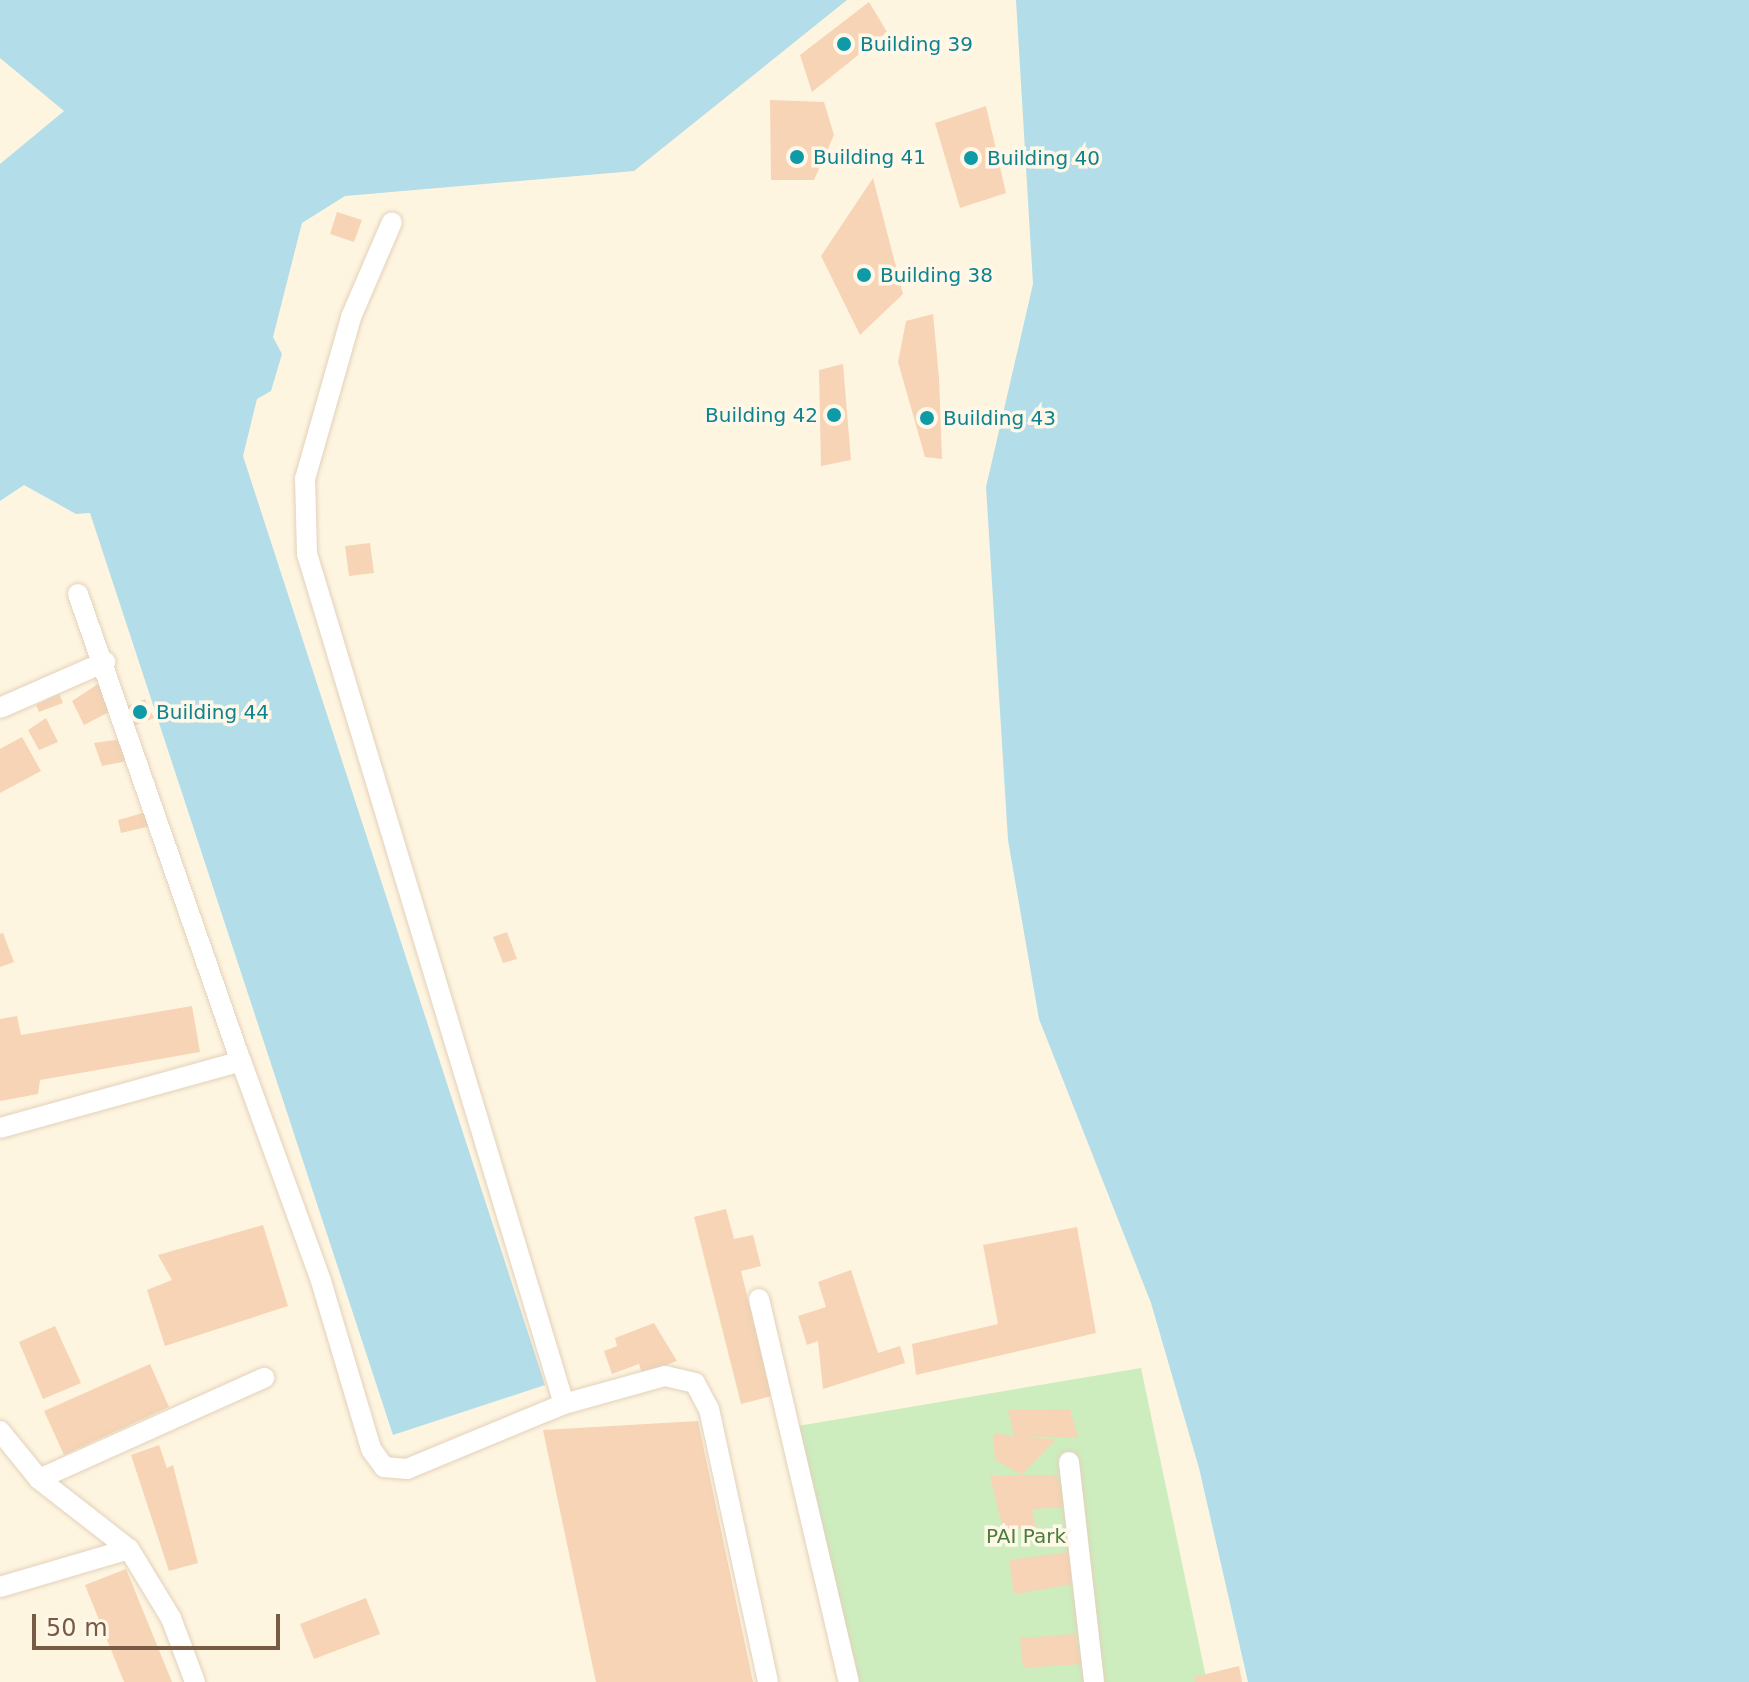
<!DOCTYPE html>
<style>
body{margin:0}
#map{position:relative;width:1749px;height:1682px;overflow:hidden;background:#fef5e0;font-family:"DejaVu Sans",sans-serif}
div>[style]{position:absolute}
[style*='--x']{left:calc(var(--x)*1px);top:calc(var(--y)*1px);width:calc(var(--w)*1px);rotate:calc(var(--a)*1deg)}
.green>*{inset:0;background:#cdedbe}
.water>*{inset:0;background:#b3dde9}
.building>*{inset:0;background:#f6d4b5}
.roads{filter:drop-shadow(0 0 2px #e3d1bb) drop-shadow(0 0 2px #e3d1bb)}
.service>*{height:20px;margin:-10px;padding:0 10px;transform-origin:10px;border-radius:10px;background:#fff}
.dots>*{width:22px;height:22px;translate:-50% -50%;box-sizing:border-box;border:4px solid #fff8e8;border-radius:50%}
span{translate:-50% -50%;white-space:nowrap;text-align:center;line-height:1.15;-webkit-text-stroke:7px #fff8e8;paint-order:stroke}
.culture-label{font-size:20px;color:#0d838f}
.left{translate:0 -50%;text-align:left}
.right{translate:-100% -50%;text-align:right}
.park-label{font-size:20px;color:#4b7e3c}
.scale{position:absolute;left:32px;top:1614px;width:248px;height:36px;box-sizing:border-box;border:4px solid #775b45;border-top:0;padding-left:10px;font-size:24px;line-height:28px;white-space:nowrap;color:#775b45;-webkit-text-stroke:6px #fff8e8;paint-order:stroke}
</style>
<div id="map">
<div class="green">
<i style="clip-path:polygon(1141px 1368px,1207px 1682px,840px 1682px,780px 1429px)"></i>
</div>
<div class="water">
<i style="clip-path:polygon(0 0,847px 0,634px 171px,345px 196px,302px 223px,273px 337px,282px 354px,271px 391px,257px 399px,243px 456px,545px 1385px,393px 1435px,90px 513px,76px 514px,24px 485px,0 501px,0 164px,64px 111px,0 58px)"></i>
<i style="clip-path:polygon(1016px 0,1749px 0,1749px 1682px,1248px 1682px,1199px 1468px,1151px 1303px,1039px 1019px,1008px 840px,986px 487px,1033px 284px)"></i>
</div>
<div class="building">
<i style="clip-path:polygon(869px 2px,887px 32px,812px 92px,800px 55px)"></i>
<i style="clip-path:polygon(770px 100px,824px 102px,834px 135px,814px 180px,771px 180px)"></i>
<i style="clip-path:polygon(986px 106px,1006px 193px,960px 208px,935px 123px)"></i>
<i style="clip-path:polygon(873px 178px,903px 294px,860px 335px,821px 256px)"></i>
<i style="clip-path:polygon(337px 212px,362px 220px,354px 242px,330px 234px)"></i>
<i style="clip-path:polygon(933px 314px,939px 378px,942px 459px,925px 457px,898px 362px,906px 321px)"></i>
<i style="clip-path:polygon(843px 364px,851px 460px,821px 466px,819px 370px)"></i>
<i style="clip-path:polygon(370px 543px,374px 573px,349px 576px,345px 546px)"></i>
<i style="clip-path:polygon(98px 684px,113px 710px,84px 725px,72px 701px)"></i>
<i style="clip-path:polygon(59px 694px,63px 703px,39px 712px,36px 705px)"></i>
<i style="clip-path:polygon(145px 699px,154px 718px,131px 727px,127px 706px)"></i>
<i style="clip-path:polygon(46px 718px,58px 742px,39px 750px,28px 730px)"></i>
<i style="clip-path:polygon(22px 737px,41px 771px,0 793px,0 749px)"></i>
<i style="clip-path:polygon(129px 738px,137px 759px,102px 766px,94px 743px)"></i>
<i style="clip-path:polygon(150px 811px,151px 826px,121px 833px,118px 820px)"></i>
<i style="clip-path:polygon(507px 932px,517px 959px,503px 963px,493px 937px)"></i>
<i style="clip-path:polygon(3px 933px,14px 962px,0 967px,0 934px)"></i>
<i style="clip-path:polygon(192px 1006px,200px 1052px,40px 1080px,38px 1094px,0 1101px,0 1019px,17px 1016px,21px 1035px)"></i>
<i style="clip-path:polygon(726px 1209px,734px 1239px,753px 1235px,761px 1266px,741px 1271px,772px 1396px,741px 1404px,694px 1217px)"></i>
<i style="clip-path:polygon(263px 1225px,288px 1306px,165px 1346px,147px 1290px,172px 1280px,158px 1255px)"></i>
<i style="clip-path:polygon(1077px 1227px,1096px 1333px,916px 1375px,912px 1344px,998px 1324px,983px 1245px)"></i>
<i style="clip-path:polygon(851px 1270px,878px 1353px,900px 1346px,905px 1363px,823px 1389px,818px 1341px,807px 1345px,798px 1316px,826px 1307px,818px 1282px)"></i>
<i style="clip-path:polygon(654px 1323px,677px 1361px,642px 1374px,639px 1364px,612px 1374px,604px 1351px,617px 1346px,615px 1338px)"></i>
<i style="clip-path:polygon(55px 1326px,81px 1383px,43px 1399px,19px 1342px)"></i>
<i style="clip-path:polygon(150px 1364px,169px 1407px,64px 1455px,44px 1411px)"></i>
<i style="clip-path:polygon(1070px 1409px,1078px 1438px,1024px 1436px,1055px 1440px,1022px 1475px,1057px 1475px,1065px 1507px,1032px 1509px,1036px 1528px,1003px 1529px,990px 1476px,1022px 1475px,995px 1460px,993px 1433px,1014px 1436px,1008px 1410px)"></i>
<i style="clip-path:polygon(698px 1421px,753px 1682px,596px 1682px,543px 1430px)"></i>
<i style="clip-path:polygon(159px 1445px,167px 1468px,173px 1465px,198px 1563px,169px 1571px,131px 1455px)"></i>
<i style="clip-path:polygon(1069px 1552px,1073px 1584px,1014px 1594px,1009px 1560px)"></i>
<i style="clip-path:polygon(126px 1569px,172px 1682px,124px 1682px,85px 1585px)"></i>
<i style="clip-path:polygon(366px 1598px,380px 1634px,314px 1659px,300px 1624px)"></i>
<i style="clip-path:polygon(1075px 1634px,1082px 1664px,1023px 1668px,1020px 1638px)"></i>
<i style="clip-path:polygon(1239px 1666px,1242px 1682px,1195px 1682px,1194px 1677px)"></i>
</div>
<div class="roads">
<div class="service">
<i style="--x:78;--y:594;--w:495;--a:70.8"></i>
<i style="--x:0;--y:708;--w:115;--a:-23.7"></i>
<i style="--x:0;--y:1128;--w:250;--a:-15.5"></i>
<i style="--x:241;--y:1061;--w:234;--a:70"></i>
<i style="--x:321;--y:1281;--w:175;--a:73.4"></i>
<i style="--x:371;--y:1449;--w:22;--a:54"></i>
<i style="--x:384;--y:1467;--w:23;--a:5"></i>
<i style="--x:407;--y:1469;--w:170;--a:-22.5"></i>
<i style="--x:564;--y:1404;--w:888;--a:-106.82"></i>
<i style="--x:307;--y:554;--w:75;--a:-91.5"></i>
<i style="--x:305;--y:479;--w:168;--a:-74.1"></i>
<i style="--x:351;--y:317;--w:103;--a:-66.7"></i>
<i style="--x:759;--y:1299;--w:393;--a:76.8"></i>
<i style="--x:564;--y:1404;--w:105;--a:-15.5"></i>
<i style="--x:665;--y:1376;--w:31;--a:13"></i>
<i style="--x:695;--y:1383;--w:30;--a:62"></i>
<i style="--x:709;--y:1409;--w:279;--a:77.8"></i>
<i style="--x:0;--y:1431;--w:62;--a:50.9"></i>
<i style="--x:39;--y:1479;--w:114;--a:37.9"></i>
<i style="--x:129;--y:1549;--w:81;--a:58.7"></i>
<i style="--x:171;--y:1618;--w:68;--a:69.4"></i>
<i style="--x:1069;--y:1462;--w:221;--a:83.5"></i>
<i style="--x:39;--y:1479;--w:247;--a:-24.2"></i>
<i style="--x:0;--y:1587;--w:134;--a:-16.4"></i>
</div>
</div>
<div class="dots">
<i style="left:844px;top:44px;background:#0f9aa8"></i>
<i style="left:797px;top:157px;background:#0f9aa8"></i>
<i style="left:971px;top:158px;background:#0f9aa8"></i>
<i style="left:864px;top:275px;background:#0f9aa8"></i>
<i style="left:834px;top:415px;background:#0f9aa8"></i>
<i style="left:927px;top:418px;background:#0f9aa8"></i>
<i style="left:140px;top:712px;background:#0f9aa8"></i>
</div>
<div class="culture-label">
<span class="left" style="left:860px;top:44px">Building 39</span>
<span class="left" style="left:813px;top:157px">Building 41</span>
<span class="left" style="left:987px;top:158px">Building 40</span>
<span class="left" style="left:880px;top:275px">Building 38</span>
<span class="right" style="left:818px;top:415px">Building 42</span>
<span class="left" style="left:943px;top:418px">Building 43</span>
<span class="left" style="left:156px;top:712px">Building 44</span>
</div>
<div class="park-label">
<span style="left:1026px;top:1536px">PAI Park</span>
</div>
<div class="scale">50 m</div>
</div>
